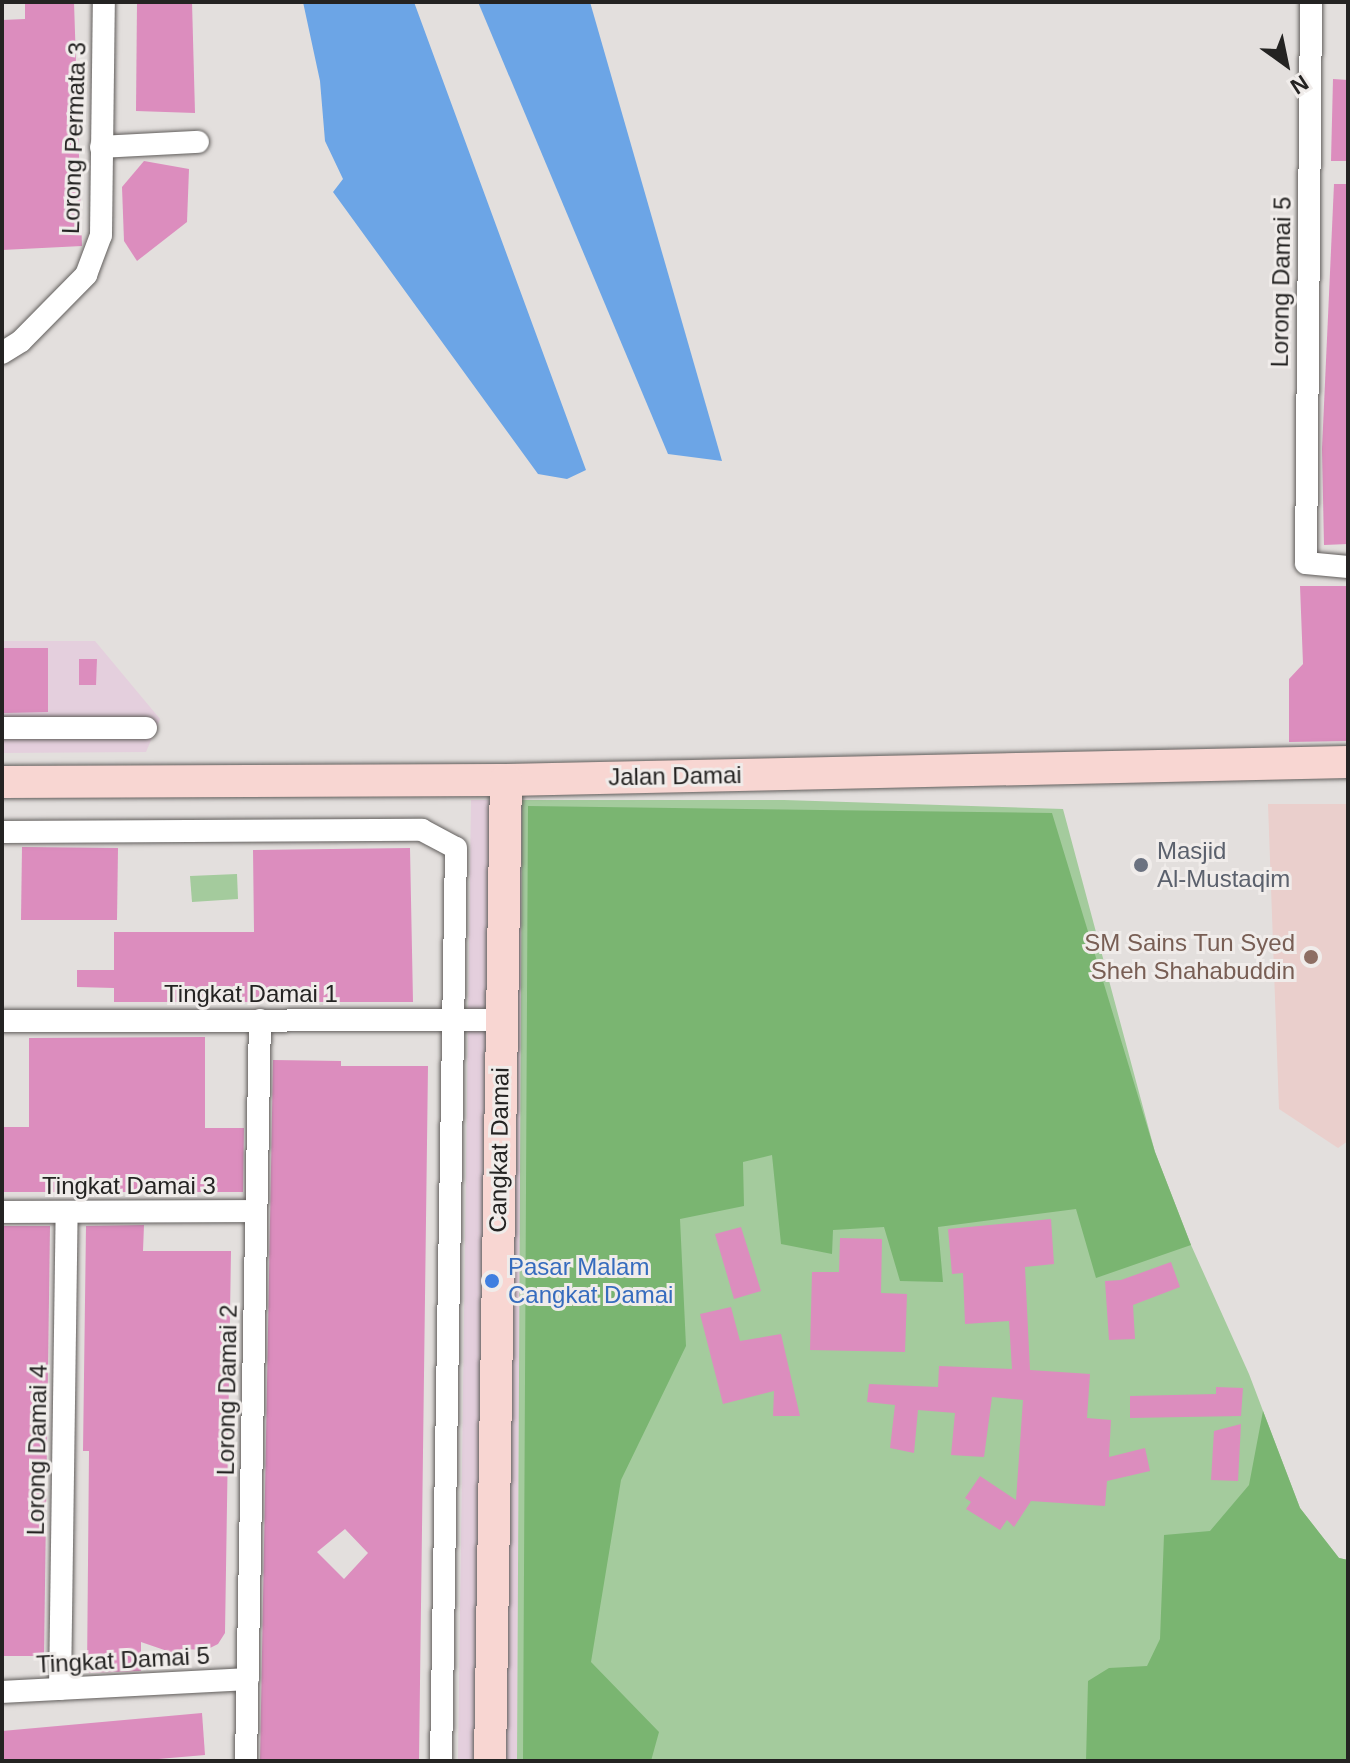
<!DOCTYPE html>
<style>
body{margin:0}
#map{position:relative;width:1350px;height:1763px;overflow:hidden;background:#e3dfdd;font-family:Arial,sans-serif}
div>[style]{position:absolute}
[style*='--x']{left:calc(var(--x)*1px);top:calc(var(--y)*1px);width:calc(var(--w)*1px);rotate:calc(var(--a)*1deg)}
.commercial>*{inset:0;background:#e4cfdd}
.education>*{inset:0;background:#eacfcc}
.green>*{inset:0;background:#a4cb9d}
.forest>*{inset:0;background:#7ab571}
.water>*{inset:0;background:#6ca5e6}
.building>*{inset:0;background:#dc8dbe}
.roads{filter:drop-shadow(0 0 2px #615e5c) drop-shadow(0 0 2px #615e5c)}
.street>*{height:22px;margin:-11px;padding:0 11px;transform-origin:11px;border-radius:11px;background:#fff}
.secondary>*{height:32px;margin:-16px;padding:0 16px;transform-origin:16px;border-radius:16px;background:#f8d6d2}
.dots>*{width:22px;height:22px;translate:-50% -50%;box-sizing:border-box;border:4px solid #f0ecea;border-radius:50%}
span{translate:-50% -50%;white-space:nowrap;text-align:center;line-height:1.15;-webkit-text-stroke:6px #f0ecea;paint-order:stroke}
.street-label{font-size:24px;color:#242322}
.worship-label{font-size:24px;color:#5b616d}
.left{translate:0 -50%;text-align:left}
.education-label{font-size:24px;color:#785e54}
.right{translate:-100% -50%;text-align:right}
.shop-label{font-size:24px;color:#366cbe}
.frame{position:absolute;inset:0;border:4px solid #242322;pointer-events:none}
.north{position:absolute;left:1246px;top:24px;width:80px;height:80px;-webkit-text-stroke:6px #f0ecea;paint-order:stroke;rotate:147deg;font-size:22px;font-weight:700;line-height:32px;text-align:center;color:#242322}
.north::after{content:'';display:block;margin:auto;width:28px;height:36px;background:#242322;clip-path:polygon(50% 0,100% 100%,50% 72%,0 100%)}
</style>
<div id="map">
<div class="commercial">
<i style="clip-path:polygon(2px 641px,95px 641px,160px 719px,146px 752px,2px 753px)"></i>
<i style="clip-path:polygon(471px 800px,522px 800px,517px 1761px,458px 1761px)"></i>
</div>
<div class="education">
<i style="clip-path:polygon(1348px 804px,1348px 1141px,1338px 1148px,1279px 1109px,1268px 804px)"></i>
</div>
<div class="green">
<i style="clip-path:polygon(522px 800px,784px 800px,1063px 809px,1155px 1152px,1191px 1245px,1249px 1374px,1300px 1508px,1339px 1558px,1348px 1560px,1348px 1761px,517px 1761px)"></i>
<i style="clip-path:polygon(237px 874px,238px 899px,192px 902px,190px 876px)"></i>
</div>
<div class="forest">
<i style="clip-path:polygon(528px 806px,1052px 813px,1155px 1152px,1191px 1245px,1096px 1278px,1076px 1209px,938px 1227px,943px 1282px,900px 1281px,884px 1227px,833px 1230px,832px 1254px,781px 1244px,772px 1155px,743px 1162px,744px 1206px,680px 1219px,686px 1346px,621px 1480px,591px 1662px,659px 1732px,651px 1761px,523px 1761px)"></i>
<i style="clip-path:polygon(1263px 1411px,1300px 1508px,1339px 1558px,1348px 1560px,1348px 1761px,1086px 1761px,1088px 1681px,1109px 1668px,1147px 1666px,1160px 1639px,1164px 1535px,1210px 1531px,1249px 1485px)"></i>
</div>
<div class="water">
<i style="clip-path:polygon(303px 2px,414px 2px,586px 470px,567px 479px,538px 474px,333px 192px,343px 179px,325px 141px,320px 81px)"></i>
<i style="clip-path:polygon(478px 2px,590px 2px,722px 461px,668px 454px)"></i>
</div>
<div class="building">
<i style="clip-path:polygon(25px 2px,74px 2px,82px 246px,2px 250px,2px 20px,25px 19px)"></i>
<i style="clip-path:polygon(137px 2px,192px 2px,195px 113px,136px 111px)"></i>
<i style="clip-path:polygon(1333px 79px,1348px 80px,1348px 161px,1331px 161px)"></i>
<i style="clip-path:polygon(144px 161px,189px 169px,187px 222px,137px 261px,124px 241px,122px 187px)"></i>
<i style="clip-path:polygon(1334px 184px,1348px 184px,1348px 544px,1324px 545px,1322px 449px)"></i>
<i style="clip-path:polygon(1300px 586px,1348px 586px,1348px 741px,1289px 742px,1289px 679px,1303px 664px)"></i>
<i style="clip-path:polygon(2px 648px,48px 648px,48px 712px,2px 713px)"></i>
<i style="clip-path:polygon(79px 659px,97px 659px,96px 685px,79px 685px)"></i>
<i style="clip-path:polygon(22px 847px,118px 848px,117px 920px,21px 920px)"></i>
<i style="clip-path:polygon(410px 848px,413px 1002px,114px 1002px,114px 988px,77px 987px,77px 970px,114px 970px,114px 932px,254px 932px,253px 850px)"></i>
<i style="clip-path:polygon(205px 1037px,205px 1128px,244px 1128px,243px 1192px,2px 1192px,2px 1127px,29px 1127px,29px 1038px)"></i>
<i style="clip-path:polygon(evenodd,273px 1060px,341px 1061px,341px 1066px,428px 1066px,419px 1761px,260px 1761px,273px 1060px,345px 1529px,368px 1553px,344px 1579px,317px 1552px,345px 1529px)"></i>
<i style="clip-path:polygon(1051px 1219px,1054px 1264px,1025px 1267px,1030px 1370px,1090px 1374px,1087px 1418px,1111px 1420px,1109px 1457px,1145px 1448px,1150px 1471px,1107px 1481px,1105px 1506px,1031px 1501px,1014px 1527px,1007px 1520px,1000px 1530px,966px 1509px,971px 1502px,965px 1498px,980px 1476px,1016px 1500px,1023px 1400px,992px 1397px,984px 1457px,951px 1455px,955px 1413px,918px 1410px,914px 1453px,890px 1448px,895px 1405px,867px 1402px,869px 1384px,938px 1387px,939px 1366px,1012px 1369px,1009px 1321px,965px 1324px,963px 1273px,952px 1274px,948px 1229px)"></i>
<i style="clip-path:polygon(144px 1225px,143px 1251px,231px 1251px,225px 1633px,218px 1644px,206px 1650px,181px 1649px,176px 1654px,141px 1642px,141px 1671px,87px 1673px,89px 1451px,83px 1451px,86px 1226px)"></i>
<i style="clip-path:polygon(2px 1226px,50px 1226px,44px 1656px,2px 1656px)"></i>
<i style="clip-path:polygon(741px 1227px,761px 1291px,734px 1299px,715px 1234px)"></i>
<i style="clip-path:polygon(840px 1238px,882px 1239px,881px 1293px,907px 1294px,905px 1352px,810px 1350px,812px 1272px,839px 1272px)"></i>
<i style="clip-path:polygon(1171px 1262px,1180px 1287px,1133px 1305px,1135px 1339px,1109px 1340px,1105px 1281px,1121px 1280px)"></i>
<i style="clip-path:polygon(731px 1307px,740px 1341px,781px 1334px,800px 1416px,773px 1416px,774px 1391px,723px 1404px,700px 1314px)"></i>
<i style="clip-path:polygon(1216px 1387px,1243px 1388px,1241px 1416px,1130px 1418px,1130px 1396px,1216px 1394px)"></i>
<i style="clip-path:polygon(1241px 1424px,1238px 1481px,1211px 1480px,1214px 1431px)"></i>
<i style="clip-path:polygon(202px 1713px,205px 1755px,135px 1761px,2px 1761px,2px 1731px)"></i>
</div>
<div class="roads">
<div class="street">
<i style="--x:1311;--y:2;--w:561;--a:90.51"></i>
<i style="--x:1306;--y:563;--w:42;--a:5.4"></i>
<i style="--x:101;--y:147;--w:97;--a:-3"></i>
<i style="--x:2;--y:353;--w:22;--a:-32"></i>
<i style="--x:21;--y:341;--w:93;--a:-45.4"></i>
<i style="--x:86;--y:275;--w:43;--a:-69.4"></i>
<i style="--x:101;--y:235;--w:233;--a:-89.3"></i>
<i style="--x:2;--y:728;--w:144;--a:0"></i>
<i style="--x:2;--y:832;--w:420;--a:-0.3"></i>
<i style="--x:422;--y:830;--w:38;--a:28"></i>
<i style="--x:456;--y:848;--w:913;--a:90.94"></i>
<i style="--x:2;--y:1021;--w:499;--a:-0.1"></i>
<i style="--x:2;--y:1212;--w:254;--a:-0.2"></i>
<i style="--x:60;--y:1689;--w:477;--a:-89.2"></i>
<i style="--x:2;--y:1692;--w:246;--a:-3"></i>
<i style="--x:246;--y:1761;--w:741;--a:-88.92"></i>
</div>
<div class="secondary">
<i style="--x:2;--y:782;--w:504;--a:-0.23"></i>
<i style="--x:506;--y:780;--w:842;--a:-1.22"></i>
<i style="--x:490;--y:1761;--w:981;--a:-89.07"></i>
</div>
</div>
<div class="dots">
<i style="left:1141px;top:865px;background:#6b7280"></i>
<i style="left:1311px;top:957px;background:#8d6e63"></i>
<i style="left:492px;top:1281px;background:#3f7fe0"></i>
</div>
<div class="street-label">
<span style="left:74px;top:138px;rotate:-88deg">Lorong Permata 3</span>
<span style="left:1281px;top:282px;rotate:-89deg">Lorong Damai 5</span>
<span style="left:675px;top:776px;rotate:-1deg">Jalan Damai</span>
<span style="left:251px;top:994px">Tingkat Damai 1</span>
<span style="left:499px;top:1150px;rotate:-89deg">Cangkat Damai</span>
<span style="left:129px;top:1186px">Tingkat Damai 3</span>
<span style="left:227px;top:1390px;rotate:-89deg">Lorong Damai 2</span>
<span style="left:37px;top:1450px;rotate:-89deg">Lorong Damai 4</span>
<span style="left:123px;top:1660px;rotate:-3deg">Tingkat Damai 5</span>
</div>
<div class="worship-label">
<span class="left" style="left:1157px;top:865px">Masjid<br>Al-Mustaqim</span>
</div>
<div class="education-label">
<span class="right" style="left:1295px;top:957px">SM Sains Tun Syed<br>Sheh Shahabuddin</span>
</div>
<div class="shop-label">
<span class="left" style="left:508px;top:1281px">Pasar Malam<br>Cangkat Damai</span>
</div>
<div class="frame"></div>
<div class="north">N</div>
</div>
